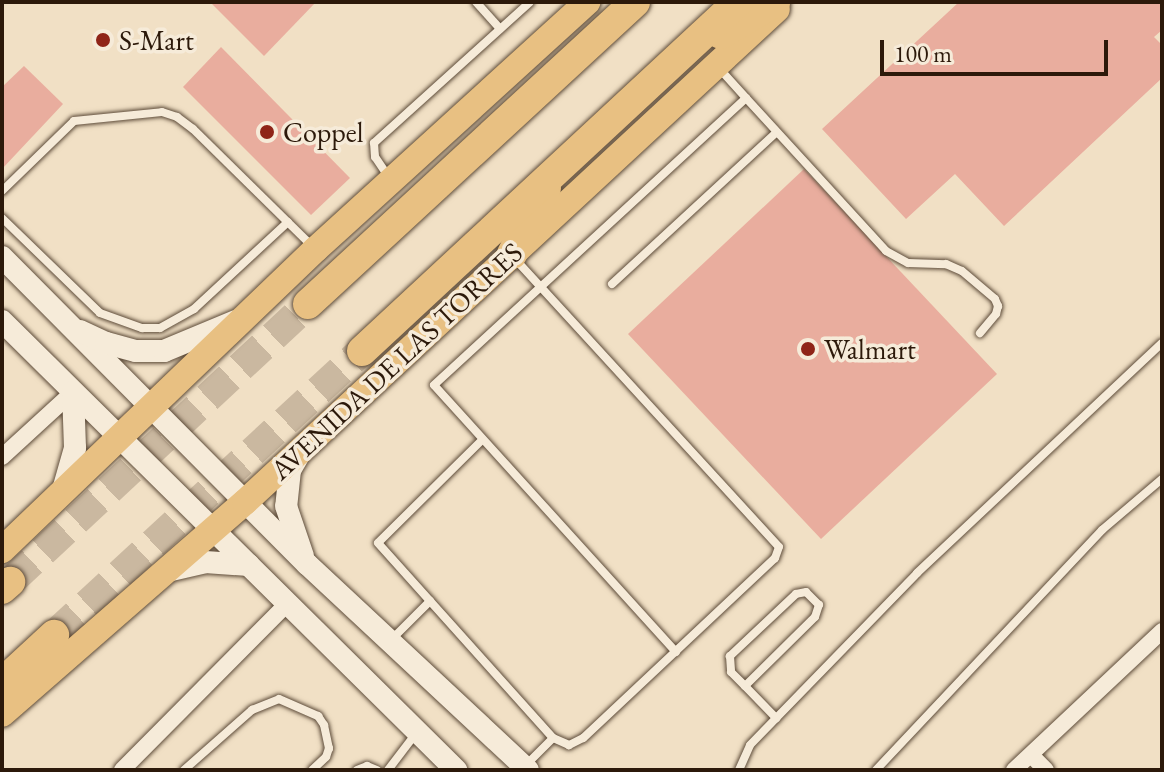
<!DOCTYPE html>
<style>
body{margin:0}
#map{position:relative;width:1164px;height:772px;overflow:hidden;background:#f1e0c5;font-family:"EB Garamond",serif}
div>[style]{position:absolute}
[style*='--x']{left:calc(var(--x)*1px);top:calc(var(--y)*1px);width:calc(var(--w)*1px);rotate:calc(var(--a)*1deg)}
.building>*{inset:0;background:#e9ad9e}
.highway-tunnel>*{height:30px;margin-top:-15px;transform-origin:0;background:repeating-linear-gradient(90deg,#cab8a0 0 30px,transparent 0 45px)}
.roads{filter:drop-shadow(0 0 2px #5d4b39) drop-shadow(0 0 2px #5d4b39)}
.lane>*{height:8px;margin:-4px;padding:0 4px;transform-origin:4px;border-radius:4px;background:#f6ebd9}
.street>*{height:16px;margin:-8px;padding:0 8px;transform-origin:8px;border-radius:8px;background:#f6ebd9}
.secondary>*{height:22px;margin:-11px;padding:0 11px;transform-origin:11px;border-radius:11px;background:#f6ebd9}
.primary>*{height:26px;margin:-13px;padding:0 13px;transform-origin:13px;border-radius:13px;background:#e8c082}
.highway>*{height:30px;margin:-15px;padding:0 15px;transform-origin:15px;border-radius:15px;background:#e8c082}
.dots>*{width:22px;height:22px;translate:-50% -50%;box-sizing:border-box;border:4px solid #f6ebd9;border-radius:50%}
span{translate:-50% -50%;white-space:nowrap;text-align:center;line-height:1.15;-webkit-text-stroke:7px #f6ebd9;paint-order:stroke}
.poi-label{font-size:28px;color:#2c190a}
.left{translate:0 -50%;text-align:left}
.street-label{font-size:28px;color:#2c190a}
.frame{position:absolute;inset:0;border:4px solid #2c190a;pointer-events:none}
.scale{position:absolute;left:880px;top:40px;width:228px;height:36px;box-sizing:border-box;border:4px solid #2c190a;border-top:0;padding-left:10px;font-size:24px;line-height:28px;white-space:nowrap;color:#2c190a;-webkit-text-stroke:6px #f6ebd9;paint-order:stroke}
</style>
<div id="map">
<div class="building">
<i style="clip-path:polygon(210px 2px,316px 2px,264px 56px)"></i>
<i style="clip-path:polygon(959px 2px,1162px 2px,1162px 30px,1154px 37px,1162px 45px,1162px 78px,1004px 226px,955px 174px,906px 219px,822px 129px)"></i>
<i style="clip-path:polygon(221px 47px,350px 178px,311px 215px,183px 87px)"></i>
<i style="clip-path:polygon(24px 66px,63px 104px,2px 169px,2px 87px)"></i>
<i style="clip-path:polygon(804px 169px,997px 374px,821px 539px,628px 334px)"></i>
</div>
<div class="highway-tunnel">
<i style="--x:10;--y:582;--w:408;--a:-43"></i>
<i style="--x:54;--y:635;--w:419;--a:-42.7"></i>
</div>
<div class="roads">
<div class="lane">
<i style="--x:476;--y:2;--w:36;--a:48"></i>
<i style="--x:746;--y:98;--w:207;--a:47.5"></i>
<i style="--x:886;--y:251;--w:25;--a:29"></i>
<i style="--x:908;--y:263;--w:38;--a:2"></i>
<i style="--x:946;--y:264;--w:17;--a:24"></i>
<i style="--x:962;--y:271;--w:43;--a:40.3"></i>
<i style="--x:995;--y:299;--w:8;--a:67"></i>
<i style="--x:998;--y:306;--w:8;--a:104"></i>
<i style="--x:996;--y:314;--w:25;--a:130"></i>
<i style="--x:388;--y:176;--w:23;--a:-124"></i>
<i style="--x:375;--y:157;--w:14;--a:-94"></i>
<i style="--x:374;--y:143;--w:210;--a:-42.1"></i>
<i style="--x:2;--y:191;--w:100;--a:-44.2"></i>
<i style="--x:74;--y:121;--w:88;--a:-5.8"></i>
<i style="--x:162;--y:112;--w:16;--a:18"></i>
<i style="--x:177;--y:117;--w:20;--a:37"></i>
<i style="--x:193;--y:129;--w:167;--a:44.5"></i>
<i style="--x:2;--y:218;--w:136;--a:44.1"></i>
<i style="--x:100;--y:313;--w:45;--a:19.7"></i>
<i style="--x:142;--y:328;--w:18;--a:0"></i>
<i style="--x:160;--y:328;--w:39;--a:-29"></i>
<i style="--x:194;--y:309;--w:128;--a:-42.8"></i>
<i style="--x:516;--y:260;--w:389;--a:47.5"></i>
<i style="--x:779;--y:547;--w:12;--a:110"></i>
<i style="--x:775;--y:558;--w:263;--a:136.8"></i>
<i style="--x:583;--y:738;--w:16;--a:153"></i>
<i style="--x:569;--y:745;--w:17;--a:-156"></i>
<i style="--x:553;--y:738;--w:40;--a:135"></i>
<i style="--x:612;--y:284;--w:224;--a:-42.7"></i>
<i style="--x:482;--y:440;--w:146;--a:135.3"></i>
<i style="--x:378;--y:543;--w:262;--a:48.1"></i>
<i style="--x:392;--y:639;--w:54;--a:-45"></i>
<i style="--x:676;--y:652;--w:360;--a:-132.2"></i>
<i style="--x:434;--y:385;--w:424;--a:-42.6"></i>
<i style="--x:746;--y:98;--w:42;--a:-132.1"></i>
<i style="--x:745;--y:686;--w:98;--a:-44.6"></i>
<i style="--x:815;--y:617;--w:13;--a:-72"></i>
<i style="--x:819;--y:605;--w:18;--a:-135"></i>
<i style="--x:806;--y:592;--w:10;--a:169"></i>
<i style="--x:796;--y:594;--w:91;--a:136.8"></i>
<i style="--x:730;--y:656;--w:16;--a:86"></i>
<i style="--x:731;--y:672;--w:20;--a:45"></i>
<i style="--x:745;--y:686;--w:45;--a:45.9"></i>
<i style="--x:184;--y:770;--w:91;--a:-41.4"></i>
<i style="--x:252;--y:710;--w:29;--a:-22"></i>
<i style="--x:279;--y:699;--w:43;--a:23.6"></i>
<i style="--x:318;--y:716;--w:11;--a:56"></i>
<i style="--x:324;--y:725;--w:24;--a:78"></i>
<i style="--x:329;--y:748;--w:9;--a:108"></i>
<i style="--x:326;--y:757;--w:19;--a:137"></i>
<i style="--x:357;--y:770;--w:11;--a:-22"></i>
<i style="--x:367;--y:766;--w:11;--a:22"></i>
<i style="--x:388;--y:770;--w:48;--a:-52.7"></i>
<i style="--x:739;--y:770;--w:27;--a:-66"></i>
<i style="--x:750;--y:745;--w:240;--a:-45.8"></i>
<i style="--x:917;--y:573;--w:336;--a:-43.2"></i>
<i style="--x:876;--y:770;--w:330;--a:-46.7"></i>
<i style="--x:1102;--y:530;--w:79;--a:-40.4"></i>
</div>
<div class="street">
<i style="--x:2;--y:457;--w:96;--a:-42.5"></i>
<i style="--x:1031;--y:755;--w:21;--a:45"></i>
<i style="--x:122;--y:770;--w:235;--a:-45.2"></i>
<i style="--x:1014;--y:770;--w:203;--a:-43.2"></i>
</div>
<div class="secondary">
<i style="--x:2;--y:257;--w:433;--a:45.2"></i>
<i style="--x:307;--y:564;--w:302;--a:43"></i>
<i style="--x:2;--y:321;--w:639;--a:44.68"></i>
<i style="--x:80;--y:331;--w:29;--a:25"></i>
<i style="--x:106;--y:343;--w:31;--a:15"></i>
<i style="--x:136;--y:351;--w:28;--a:0"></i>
<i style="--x:164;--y:351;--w:78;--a:-22.6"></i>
<i style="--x:300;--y:453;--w:20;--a:120"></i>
<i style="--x:290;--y:470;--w:36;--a:96"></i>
<i style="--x:286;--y:506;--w:53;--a:71.2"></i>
<i style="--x:63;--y:490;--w:44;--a:-74.1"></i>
<i style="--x:75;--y:448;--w:56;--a:-92"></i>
<i style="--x:167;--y:571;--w:39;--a:-13"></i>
<i style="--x:205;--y:562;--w:44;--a:3.9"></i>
</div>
<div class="primary">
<i style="--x:2;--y:550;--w:435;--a:-43.8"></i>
<i style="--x:316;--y:249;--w:367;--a:-42.3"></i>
<i style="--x:2;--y:714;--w:322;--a:-41.1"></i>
<i style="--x:245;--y:502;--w:725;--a:-42.82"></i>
</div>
<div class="highway">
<i style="--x:721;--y:34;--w:63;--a:-30.7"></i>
<i style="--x:512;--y:254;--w:74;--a:-62.7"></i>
<i style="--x:308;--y:304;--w:445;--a:-42.7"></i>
<i style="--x:362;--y:351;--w:513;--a:-42.87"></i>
<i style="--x:2;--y:589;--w:11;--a:-41"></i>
<i style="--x:2;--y:683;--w:71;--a:-42.7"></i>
</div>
</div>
<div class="dots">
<i style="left:103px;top:40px;background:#8f2418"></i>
<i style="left:267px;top:132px;background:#8f2418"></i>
<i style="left:808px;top:349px;background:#8f2418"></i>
</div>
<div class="poi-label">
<span class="left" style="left:119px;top:40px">S-Mart</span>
<span class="left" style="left:283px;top:132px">Coppel</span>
<span class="left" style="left:824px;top:349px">Walmart</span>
</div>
<div class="street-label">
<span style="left:396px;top:361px;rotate:-43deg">AVENIDA DE LAS TORRES</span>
</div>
<div class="frame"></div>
<div class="scale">100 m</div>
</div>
